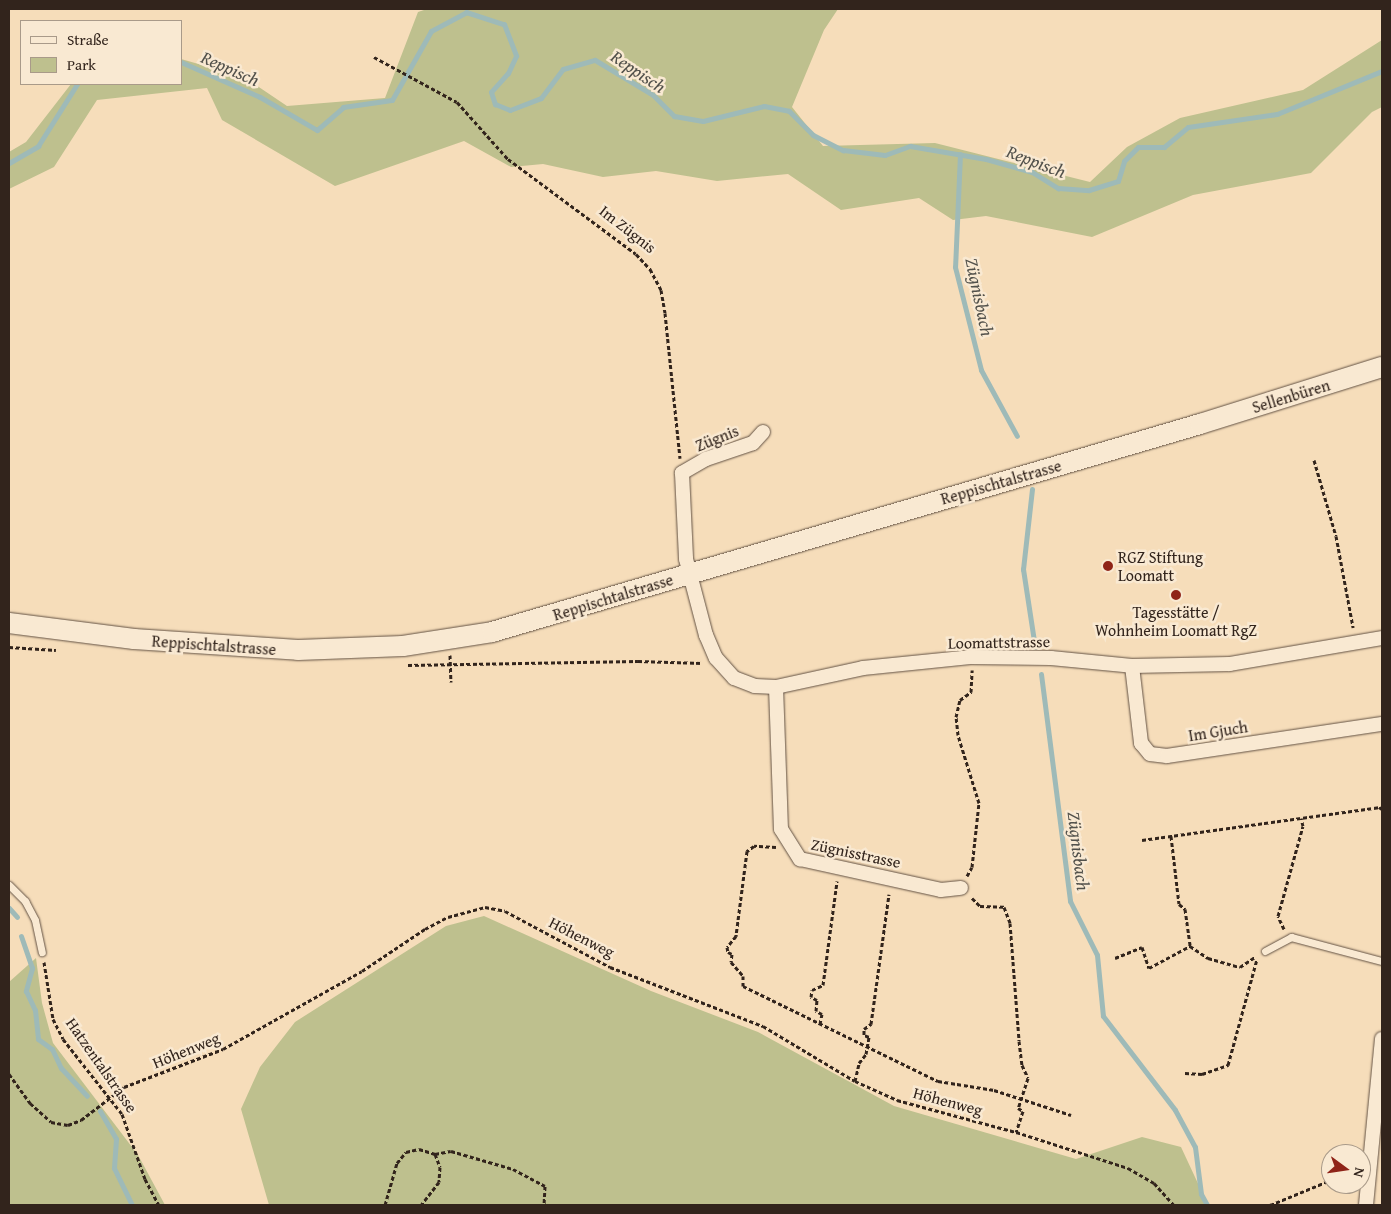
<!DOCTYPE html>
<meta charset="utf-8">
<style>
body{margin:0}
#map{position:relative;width:1391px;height:1214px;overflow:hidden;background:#f6ddba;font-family:"Gentium Book Plus",serif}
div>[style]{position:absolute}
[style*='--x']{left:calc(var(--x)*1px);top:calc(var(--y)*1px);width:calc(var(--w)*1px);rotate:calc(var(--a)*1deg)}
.green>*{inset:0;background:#bec08e}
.stream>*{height:5px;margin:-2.5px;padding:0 2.5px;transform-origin:2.5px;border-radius:2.5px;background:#9ebab8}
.path>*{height:3px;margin-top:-1.5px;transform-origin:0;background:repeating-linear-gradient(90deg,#32241c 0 4px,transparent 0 6.5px)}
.roads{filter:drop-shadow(0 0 1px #635244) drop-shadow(0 0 1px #635244)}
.service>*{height:7px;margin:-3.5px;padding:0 3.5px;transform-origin:3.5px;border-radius:3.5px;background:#f9e9d2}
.minor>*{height:14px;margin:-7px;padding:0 7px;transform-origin:7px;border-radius:7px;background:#f9e9d2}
.secondary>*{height:20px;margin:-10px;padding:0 10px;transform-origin:10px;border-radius:10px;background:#f9e9d2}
.dots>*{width:14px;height:14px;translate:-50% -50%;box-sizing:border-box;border:2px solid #f9e9d2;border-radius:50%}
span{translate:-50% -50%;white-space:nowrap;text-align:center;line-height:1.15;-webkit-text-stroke:5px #f9e9d2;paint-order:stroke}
.street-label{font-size:16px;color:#32241c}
.poi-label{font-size:16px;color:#32241c}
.left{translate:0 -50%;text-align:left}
.water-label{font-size:18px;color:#52514b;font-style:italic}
.frame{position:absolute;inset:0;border:10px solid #32241c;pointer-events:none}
.legend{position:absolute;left:20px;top:20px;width:162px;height:65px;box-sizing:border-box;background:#f9e9d2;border:1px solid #a99a89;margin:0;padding:6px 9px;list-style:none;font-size:15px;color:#32241c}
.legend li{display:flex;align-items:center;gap:10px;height:25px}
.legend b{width:25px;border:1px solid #a99a89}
.north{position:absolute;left:1321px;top:1144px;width:50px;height:50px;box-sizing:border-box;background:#f9e9d2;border:1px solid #a99a89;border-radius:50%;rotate:104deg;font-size:14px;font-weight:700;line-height:20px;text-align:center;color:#32241c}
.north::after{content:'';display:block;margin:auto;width:18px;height:22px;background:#8f2418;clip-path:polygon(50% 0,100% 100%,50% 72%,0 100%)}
</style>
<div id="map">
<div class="green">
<i style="clip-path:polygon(427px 9px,838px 9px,824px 30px,792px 107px,823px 146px,935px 143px,1090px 182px,1127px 147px,1180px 118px,1303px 90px,1382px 40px,1382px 107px,1372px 112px,1311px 173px,1193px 195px,1092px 237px,986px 216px,953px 220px,919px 198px,841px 210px,788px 174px,717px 181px,656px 171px,603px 177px,543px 164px,511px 167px,464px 141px,335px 186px,222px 120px,207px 88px,97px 100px,54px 167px,9px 189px,9px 152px,26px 142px,71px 84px,181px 84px,181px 59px,244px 77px,287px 106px,385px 98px,418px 12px)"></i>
<i style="clip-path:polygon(484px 916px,651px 991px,758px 1032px,894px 1106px,1076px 1159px,1142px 1137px,1181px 1147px,1208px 1205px,269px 1205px,241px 1109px,260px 1067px,295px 1022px,446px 926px)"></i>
<i style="clip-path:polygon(36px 958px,42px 1003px,53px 1043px,138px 1155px,165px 1205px,9px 1205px,9px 982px)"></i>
</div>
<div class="stream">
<i style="--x:181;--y:62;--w:86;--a:23.9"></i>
<i style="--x:260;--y:97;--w:66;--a:30.1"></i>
<i style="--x:317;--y:130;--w:35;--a:-41"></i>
<i style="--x:343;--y:107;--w:49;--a:-8.1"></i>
<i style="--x:392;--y:100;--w:79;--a:-60.5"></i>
<i style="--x:431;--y:31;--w:40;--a:-28"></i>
<i style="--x:466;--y:12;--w:40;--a:18"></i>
<i style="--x:504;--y:24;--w:34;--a:69"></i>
<i style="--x:516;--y:56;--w:19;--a:115"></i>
<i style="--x:508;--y:73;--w:25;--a:132"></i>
<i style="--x:491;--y:92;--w:13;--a:72"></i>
<i style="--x:495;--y:104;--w:16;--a:22"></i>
<i style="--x:510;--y:110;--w:33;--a:-21"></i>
<i style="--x:541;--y:98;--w:36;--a:-53"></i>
<i style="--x:563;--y:69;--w:33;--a:-16"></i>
<i style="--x:595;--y:60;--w:68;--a:31.1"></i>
<i style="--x:653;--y:95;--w:30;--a:45"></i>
<i style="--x:674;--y:116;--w:29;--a:10"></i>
<i style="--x:703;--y:121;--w:63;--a:-13.8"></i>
<i style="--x:764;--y:106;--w:25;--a:11"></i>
<i style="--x:789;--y:111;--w:34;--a:45"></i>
<i style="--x:813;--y:135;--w:34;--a:27"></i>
<i style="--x:843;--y:150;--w:42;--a:6.8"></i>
<i style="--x:885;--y:155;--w:27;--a:-20"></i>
<i style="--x:910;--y:146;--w:77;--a:9.7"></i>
<i style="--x:986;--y:159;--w:48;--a:15.8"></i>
<i style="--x:1032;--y:172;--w:31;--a:32"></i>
<i style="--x:1058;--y:188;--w:31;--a:4"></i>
<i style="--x:1089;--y:190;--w:30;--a:-17"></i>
<i style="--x:1118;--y:181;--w:21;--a:-73"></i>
<i style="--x:1124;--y:161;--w:20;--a:-45"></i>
<i style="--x:1138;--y:147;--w:26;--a:0"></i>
<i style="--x:1164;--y:147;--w:31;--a:-40"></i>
<i style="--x:1188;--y:127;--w:90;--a:-8.3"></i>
<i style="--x:1277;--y:114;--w:113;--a:-22.3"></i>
<i style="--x:960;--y:154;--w:113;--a:92.5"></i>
<i style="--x:955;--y:267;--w:106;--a:75.8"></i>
<i style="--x:981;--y:370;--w:75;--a:61.4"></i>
<i style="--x:9;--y:163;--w:34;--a:-30"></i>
<i style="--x:38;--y:146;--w:73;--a:-57.8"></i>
<i style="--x:1032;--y:489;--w:81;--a:96.4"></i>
<i style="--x:1023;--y:569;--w:79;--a:81.3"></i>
<i style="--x:1041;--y:674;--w:229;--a:82.7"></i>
<i style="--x:1070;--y:901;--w:60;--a:63.4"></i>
<i style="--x:1097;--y:955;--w:61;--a:84.4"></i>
<i style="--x:1103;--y:1016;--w:118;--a:52.5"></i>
<i style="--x:1175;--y:1110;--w:42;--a:61.6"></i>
<i style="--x:1195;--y:1147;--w:47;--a:82.7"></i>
<i style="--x:1201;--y:1194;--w:13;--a:61"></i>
<i style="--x:9;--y:908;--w:12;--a:48"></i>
<i style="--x:21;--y:936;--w:34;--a:71"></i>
<i style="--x:32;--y:968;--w:24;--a:105"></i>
<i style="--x:26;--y:991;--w:21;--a:65"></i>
<i style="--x:35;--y:1010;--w:29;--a:84"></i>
<i style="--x:38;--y:1039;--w:17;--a:36"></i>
<i style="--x:52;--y:1049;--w:21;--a:65"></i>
<i style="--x:61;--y:1068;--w:38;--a:47"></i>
<i style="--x:100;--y:1111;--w:32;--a:60"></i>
<i style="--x:116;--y:1139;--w:29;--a:94"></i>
<i style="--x:114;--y:1168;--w:41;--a:64.1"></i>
</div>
<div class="path">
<i style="--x:374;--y:57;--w:94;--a:28.5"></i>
<i style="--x:457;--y:102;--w:76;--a:48.2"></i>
<i style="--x:508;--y:159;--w:159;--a:36.6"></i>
<i style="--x:636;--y:254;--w:21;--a:47"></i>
<i style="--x:650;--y:269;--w:24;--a:62"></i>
<i style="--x:661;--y:290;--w:23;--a:80"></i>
<i style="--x:665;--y:313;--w:146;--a:84.1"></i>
<i style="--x:1314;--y:460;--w:79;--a:73.9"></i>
<i style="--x:1336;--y:536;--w:93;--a:79.4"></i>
<i style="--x:9;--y:647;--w:47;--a:3.7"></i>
<i style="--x:450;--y:655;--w:27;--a:88"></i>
<i style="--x:408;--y:665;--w:230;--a:-1"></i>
<i style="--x:638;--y:661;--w:64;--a:1.8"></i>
<i style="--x:1171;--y:836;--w:68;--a:83.3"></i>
<i style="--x:1179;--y:904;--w:8;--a:40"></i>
<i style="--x:1185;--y:909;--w:37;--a:82"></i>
<i style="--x:1190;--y:946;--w:22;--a:34"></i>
<i style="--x:1208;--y:958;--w:33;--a:16"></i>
<i style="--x:1240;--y:967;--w:18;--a:-34"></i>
<i style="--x:1142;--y:840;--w:239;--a:-7.9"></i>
<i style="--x:1379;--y:807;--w:4;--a:34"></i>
<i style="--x:776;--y:847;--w:22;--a:-177"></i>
<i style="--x:754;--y:846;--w:9;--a:144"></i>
<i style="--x:747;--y:851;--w:86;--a:97.4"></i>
<i style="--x:736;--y:936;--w:14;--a:129"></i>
<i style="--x:727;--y:947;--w:5;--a:79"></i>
<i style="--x:728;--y:952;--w:4;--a:27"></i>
<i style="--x:732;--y:954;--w:8;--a:97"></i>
<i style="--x:731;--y:962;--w:18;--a:49"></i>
<i style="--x:743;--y:976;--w:10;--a:90"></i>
<i style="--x:743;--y:986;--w:217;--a:26"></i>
<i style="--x:938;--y:1081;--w:57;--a:9.1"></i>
<i style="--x:994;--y:1090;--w:81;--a:18"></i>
<i style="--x:967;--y:876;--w:10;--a:-61"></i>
<i style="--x:972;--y:867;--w:64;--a:-83.8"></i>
<i style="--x:979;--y:803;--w:71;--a:-107.2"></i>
<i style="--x:958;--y:735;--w:18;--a:-96"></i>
<i style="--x:956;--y:717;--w:17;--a:-77"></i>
<i style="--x:960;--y:700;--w:14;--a:-36"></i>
<i style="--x:971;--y:692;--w:22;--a:-87"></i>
<i style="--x:972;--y:898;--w:11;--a:45"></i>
<i style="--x:980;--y:906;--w:24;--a:2"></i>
<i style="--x:1004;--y:907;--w:17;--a:69"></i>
<i style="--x:1010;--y:923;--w:118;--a:85.6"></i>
<i style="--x:1019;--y:1041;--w:24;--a:83"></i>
<i style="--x:1022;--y:1065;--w:14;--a:65"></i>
<i style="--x:1028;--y:1078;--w:32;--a:108"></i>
<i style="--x:1018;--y:1108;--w:6;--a:31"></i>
<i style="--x:1023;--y:1111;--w:22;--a:108"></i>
<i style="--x:1284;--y:929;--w:14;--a:-115"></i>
<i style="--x:1278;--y:916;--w:93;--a:-74.5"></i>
<i style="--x:1303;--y:826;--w:8;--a:-104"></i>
<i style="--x:1115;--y:958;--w:29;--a:-22"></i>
<i style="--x:1142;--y:947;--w:22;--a:72"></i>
<i style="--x:1149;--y:968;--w:47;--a:-28.2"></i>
<i style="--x:44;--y:962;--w:58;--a:81"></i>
<i style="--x:53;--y:1019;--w:22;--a:63"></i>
<i style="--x:63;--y:1039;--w:95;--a:51.8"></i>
<i style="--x:122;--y:1114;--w:69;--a:70.5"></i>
<i style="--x:145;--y:1179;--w:30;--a:62"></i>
<i style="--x:820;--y:1024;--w:10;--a:-79"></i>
<i style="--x:822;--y:1014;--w:7;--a:-153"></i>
<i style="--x:816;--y:1011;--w:11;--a:-85"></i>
<i style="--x:817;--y:1000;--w:7;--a:-153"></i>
<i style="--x:811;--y:997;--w:7;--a:-82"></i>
<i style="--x:812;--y:990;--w:12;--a:-24"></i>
<i style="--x:823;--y:985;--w:105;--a:-82.3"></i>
<i style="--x:1185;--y:1073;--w:17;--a:3"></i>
<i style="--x:1202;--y:1074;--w:28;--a:-19"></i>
<i style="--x:1228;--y:1065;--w:110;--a:-74.7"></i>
<i style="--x:9;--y:1074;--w:36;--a:54"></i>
<i style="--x:30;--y:1103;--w:28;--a:42"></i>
<i style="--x:51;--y:1122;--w:17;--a:10"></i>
<i style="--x:68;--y:1125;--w:14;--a:-21"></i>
<i style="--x:81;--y:1120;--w:54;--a:-37.5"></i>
<i style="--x:124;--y:1087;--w:106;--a:-21"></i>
<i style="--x:223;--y:1049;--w:159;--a:-29.3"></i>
<i style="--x:362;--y:971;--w:76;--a:-33.7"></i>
<i style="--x:425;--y:929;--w:26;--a:-28"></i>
<i style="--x:448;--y:917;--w:38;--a:-15"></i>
<i style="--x:485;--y:907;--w:20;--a:11"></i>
<i style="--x:505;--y:911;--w:119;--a:28.1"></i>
<i style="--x:610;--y:967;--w:164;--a:21.1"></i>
<i style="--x:763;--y:1026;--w:107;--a:30.9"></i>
<i style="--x:855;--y:1081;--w:46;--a:24.3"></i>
<i style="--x:897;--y:1100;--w:123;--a:15.1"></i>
<i style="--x:1016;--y:1132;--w:118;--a:17.8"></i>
<i style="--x:1128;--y:1168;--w:30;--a:30"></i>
<i style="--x:1154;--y:1183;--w:30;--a:48"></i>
<i style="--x:855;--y:1081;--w:18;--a:-77"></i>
<i style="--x:859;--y:1063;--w:11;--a:-52"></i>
<i style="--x:866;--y:1054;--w:17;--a:-80"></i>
<i style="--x:869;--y:1037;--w:5;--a:-158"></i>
<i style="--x:864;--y:1035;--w:6;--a:-90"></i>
<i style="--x:864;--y:1029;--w:9;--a:-36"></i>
<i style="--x:871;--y:1024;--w:131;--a:-82.1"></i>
<i style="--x:435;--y:1154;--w:16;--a:-11"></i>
<i style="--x:451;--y:1151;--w:65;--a:16.2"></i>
<i style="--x:513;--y:1169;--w:36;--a:28"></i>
<i style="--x:545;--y:1186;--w:19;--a:93"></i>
<i style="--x:385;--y:1205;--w:44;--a:-74.1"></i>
<i style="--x:397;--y:1163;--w:14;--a:-51"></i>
<i style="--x:406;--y:1152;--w:13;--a:-13"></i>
<i style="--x:419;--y:1149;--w:17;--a:17"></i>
<i style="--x:435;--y:1154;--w:14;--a:69"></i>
<i style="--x:440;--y:1167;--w:15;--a:94"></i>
<i style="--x:439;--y:1182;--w:29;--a:128"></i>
<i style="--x:1270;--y:1205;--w:66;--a:-22.3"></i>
</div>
<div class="roads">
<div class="service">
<i style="--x:9;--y:885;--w:23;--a:45"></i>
<i style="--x:25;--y:901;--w:21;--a:62"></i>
<i style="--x:35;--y:920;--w:33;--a:78"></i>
<i style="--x:1265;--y:951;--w:30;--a:-28"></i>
<i style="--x:1291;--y:937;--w:94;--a:14.8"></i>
</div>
<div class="minor">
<i style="--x:763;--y:432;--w:15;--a:132"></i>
<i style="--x:753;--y:443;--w:50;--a:161.2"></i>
<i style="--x:706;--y:459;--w:28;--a:150"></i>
<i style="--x:682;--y:473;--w:86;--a:87.3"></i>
<i style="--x:686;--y:559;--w:79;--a:75.3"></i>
<i style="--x:706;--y:635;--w:25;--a:67"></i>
<i style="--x:716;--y:658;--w:27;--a:48"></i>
<i style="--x:734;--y:678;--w:22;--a:21"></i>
<i style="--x:755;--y:686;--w:21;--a:3"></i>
<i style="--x:776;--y:687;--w:89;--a:-12.3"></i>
<i style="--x:863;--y:668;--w:110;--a:-5.8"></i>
<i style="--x:972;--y:657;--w:79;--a:0.7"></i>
<i style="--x:1051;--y:658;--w:81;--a:5.6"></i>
<i style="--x:1132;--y:666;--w:98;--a:-1.2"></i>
<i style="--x:1230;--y:664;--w:154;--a:-9.7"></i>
<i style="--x:1132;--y:666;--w:78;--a:83.3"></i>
<i style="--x:1141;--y:743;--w:14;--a:51"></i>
<i style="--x:1150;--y:754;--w:17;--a:7"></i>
<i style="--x:1167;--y:756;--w:217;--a:-8.5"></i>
<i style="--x:776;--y:687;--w:142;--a:88"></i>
<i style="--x:781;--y:829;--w:36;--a:58"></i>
<i style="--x:800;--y:859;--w:144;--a:12.4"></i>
<i style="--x:941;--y:890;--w:20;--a:-6"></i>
<i style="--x:1366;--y:1205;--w:167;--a:-84.5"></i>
</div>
<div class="secondary">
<i style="--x:9;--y:623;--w:126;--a:7.3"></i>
<i style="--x:134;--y:639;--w:164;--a:3.8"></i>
<i style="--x:298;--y:650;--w:105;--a:-2.2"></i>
<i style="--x:403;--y:646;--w:90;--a:-8.9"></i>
<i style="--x:492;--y:632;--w:738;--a:-16.37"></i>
<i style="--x:1200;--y:424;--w:191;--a:-17.4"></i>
</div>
</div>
<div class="dots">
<i style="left:1108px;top:566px;background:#8f2418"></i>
<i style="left:1176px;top:595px;background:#8f2418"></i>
</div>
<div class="street-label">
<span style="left:628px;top:229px;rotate:38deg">Im Zügnis</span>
<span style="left:1291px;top:396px;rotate:-17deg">Sellenbüren</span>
<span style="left:717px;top:438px;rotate:-22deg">Zügnis</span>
<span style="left:1001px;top:482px;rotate:-16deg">Reppischtalstrasse</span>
<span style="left:613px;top:597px;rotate:-17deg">Reppischtalstrasse</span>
<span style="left:999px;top:642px;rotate:-1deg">Loomattstrasse</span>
<span style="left:214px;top:645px;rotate:4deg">Reppischtalstrasse</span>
<span style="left:1218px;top:731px;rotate:-9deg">Im Gjuch</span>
<span style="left:856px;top:853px;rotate:12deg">Zügnisstrasse</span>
<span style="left:582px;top:937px;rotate:27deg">Höhenweg</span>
<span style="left:186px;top:1050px;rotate:-22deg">Höhenweg</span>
<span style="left:102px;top:1065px;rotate:55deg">Hatzentalstrasse</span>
<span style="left:948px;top:1101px;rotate:15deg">Höhenweg</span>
</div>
<div class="poi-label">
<span class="left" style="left:1118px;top:566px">RGZ Stiftung<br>Loomatt</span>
<span style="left:1176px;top:621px">Tagesstätte /<br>Wohnheim Loomatt RgZ</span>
</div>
<div class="water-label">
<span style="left:230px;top:69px;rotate:24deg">Reppisch</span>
<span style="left:638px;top:72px;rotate:34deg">Reppisch</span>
<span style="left:1036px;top:162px;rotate:21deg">Reppisch</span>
<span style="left:979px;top:297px;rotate:78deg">Zügnisbach</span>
<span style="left:1078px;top:851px;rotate:83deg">Zügnisbach</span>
</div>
<div class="frame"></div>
<ul class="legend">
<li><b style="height:6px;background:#f9e9d2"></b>Straße</li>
<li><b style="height:14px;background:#bec08e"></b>Park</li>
</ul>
<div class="north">N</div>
</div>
